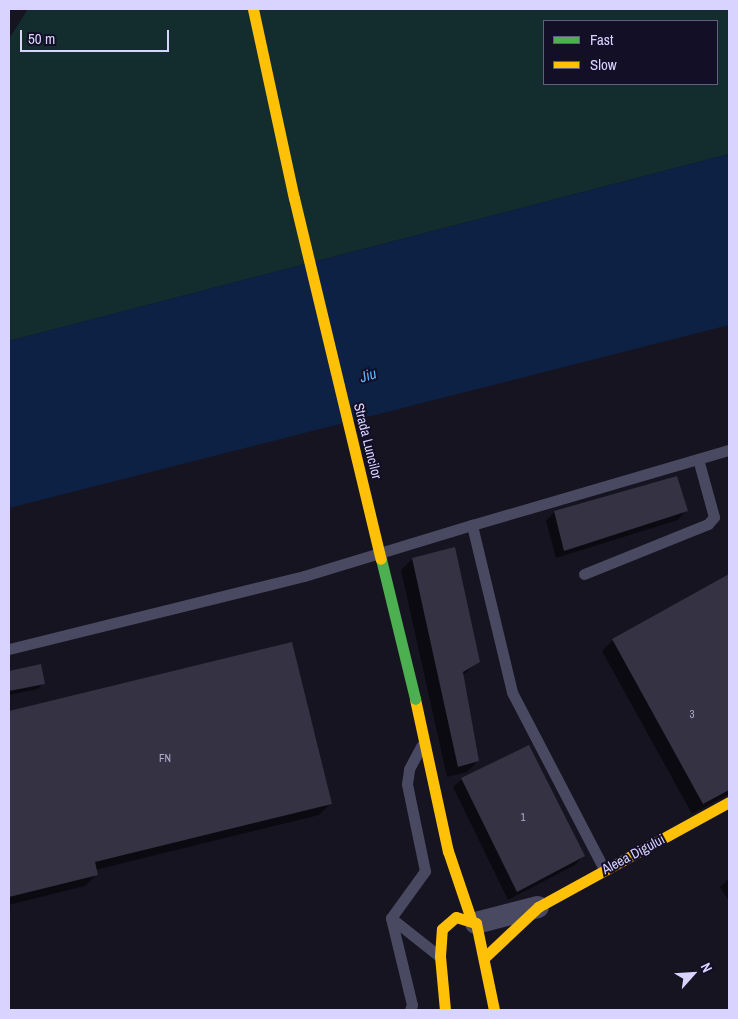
<!DOCTYPE html>
<style>
body{margin:0}
#map{position:relative;width:738px;height:1019px;overflow:hidden;background:#161421;font-family:"Archivo Narrow",sans-serif}
div>[style]{position:absolute}
[style*='--x']{left:calc(var(--x)*1px);top:calc(var(--y)*1px);width:calc(var(--w)*1px);rotate:calc(var(--a)*1deg)}
.green>*{inset:0;background:#132c2d}
.water>*{inset:0;background:#0d2144}
.shadow>*{inset:0;background:#0007}
.building>*{inset:0;background:#343243}
.lane>*{height:11px;margin:-5.5px;padding:0 5.5px;transform-origin:5.5px;border-radius:5.5px;background:#4a4962}
.street>*{height:22px;margin:-11px;padding:0 11px;transform-origin:11px;border-radius:11px;background:#4a4962}
.slow>*{height:11px;margin:-5.5px;padding:0 5.5px;transform-origin:5.5px;border-radius:5.5px;background:#ffc107}
.fast-bridge>*{height:11px;margin:-5.5px;padding:0 5.5px;transform-origin:5.5px;border-radius:5.5px;background:#4caf50}
.slow-bridge>*{height:11px;margin:-5.5px;padding:0 5.5px;transform-origin:5.5px;border-radius:5.5px;background:#ffc107}
span{translate:-50% -50%;white-space:nowrap;text-align:center;line-height:1.15;-webkit-text-stroke:4px #130f26;paint-order:stroke}
.number-label{font-size:11px;color:#b0acd0}
.number-label span{-webkit-text-stroke-width:0}
.street-label{font-size:14px;color:#d9d4ff}
.water-label{font-size:15px;color:#62b6ff;font-style:italic}
.frame{position:absolute;inset:0;border:10px solid #d9d4ff;pointer-events:none}
.legend{position:absolute;left:543px;top:20px;width:175px;height:65px;box-sizing:border-box;background:#130f26;border:1px solid #625e7d;margin:0;padding:6px 9px;list-style:none;font-size:15px;color:#d9d4ff}
.legend li{display:flex;align-items:center;gap:10px;height:25px}
.legend b{width:25px;border:1px solid #625e7d}
.north{position:absolute;left:668px;top:949px;width:50px;height:50px;-webkit-text-stroke:4px #130f26;paint-order:stroke;rotate:64deg;font-size:14px;font-weight:700;line-height:20px;text-align:center;color:#d9d4ff}
.north::after{content:'';display:block;margin:auto;width:18px;height:22px;background:#d9d4ff;clip-path:polygon(50% 0,100% 100%,50% 72%,0 100%)}
.scale{position:absolute;left:20px;top:30px;width:149px;height:22px;box-sizing:border-box;border:2px solid #d9d4ff;border-top:0;padding-left:6px;font-size:15px;line-height:18px;white-space:nowrap;color:#d9d4ff;-webkit-text-stroke:4px #130f26;paint-order:stroke}
</style>
<div id="map">
<div class="green">
<i style="clip-path:polygon(evenodd,28px 9px,729px 9px,729px 154px,9px 341px,9px 39px,28px 9px,544px 21px,717px 21px,717px 84px,544px 84px,544px 21px)"></i>
</div>
<div class="water">
<i style="clip-path:polygon(729px 154px,729px 325px,9px 508px,9px 341px)"></i>
</div>
<div class="shadow">
<i style="clip-path:polygon(676px 477px,686px 511px,678px 520px,556px 558px,546px 521px,554px 512px)"></i>
<i style="clip-path:polygon(412px 559px,479px 661px,462px 676px,478px 761px,467px 772px,447px 777px,401px 570px)"></i>
<i style="clip-path:polygon(729px 576px,729px 794px,692px 814px,602px 651px,613px 640px)"></i>
<i style="clip-path:polygon(291px 643px,330px 804px,319px 815px,95px 870px,96px 875px,85px 886px,9px 905px,9px 712px)"></i>
<i style="clip-path:polygon(40px 665px,43px 683px,38px 689px,9px 695px,9px 672px)"></i>
<i style="clip-path:polygon(462px 779px,583px 856px,575px 865px,508px 900px,453px 787px)"></i>
<i style="clip-path:polygon(729px 879px,729px 901px,720px 887px)"></i>
</div>
<div class="building">
<i style="clip-path:polygon(677px 476px,688px 511px,564px 551px,554px 511px)"></i>
<i style="clip-path:polygon(455px 547px,480px 662px,463px 672px,479px 761px,458px 767px,412px 558px)"></i>
<i style="clip-path:polygon(729px 574px,729px 790px,703px 804px,612px 639px)"></i>
<i style="clip-path:polygon(292px 642px,332px 804px,95px 862px,98px 875px,9px 897px,9px 711px)"></i>
<i style="clip-path:polygon(41px 664px,45px 684px,9px 691px,9px 671px)"></i>
<i style="clip-path:polygon(529px 745px,585px 856px,517px 892px,461px 778px)"></i>
</div>
<div class="lane">
<i style="--x:584;--y:574;--w:134;--a:-22"></i>
<i style="--x:708;--y:524;--w:9;--a:-49"></i>
<i style="--x:714;--y:517;--w:60;--a:-105.4"></i>
<i style="--x:9;--y:649;--w:304;--a:-13.9"></i>
<i style="--x:304;--y:576;--w:176;--a:-16.9"></i>
<i style="--x:604;--y:869;--w:199;--a:-117.5"></i>
<i style="--x:512;--y:692;--w:172;--a:-103.5"></i>
<i style="--x:472;--y:525;--w:268;--a:-16.3"></i>
<i style="--x:391;--y:918;--w:58;--a:-54.1"></i>
<i style="--x:425;--y:871;--w:89;--a:-101.7"></i>
<i style="--x:407;--y:784;--w:15;--a:-82"></i>
<i style="--x:409;--y:769;--w:26;--a:-62"></i>
<i style="--x:391;--y:918;--w:89;--a:76.4"></i>
<i style="--x:412;--y:1005;--w:5;--a:112"></i>
<i style="--x:391;--y:918;--w:61;--a:38.4"></i>
</div>
<div class="street">
<i style="--x:476;--y:923;--w:64;--a:-14.5"></i>
</div>
<div class="slow">
<i style="--x:253;--y:9;--w:193;--a:77.8"></i>
<i style="--x:415;--y:699;--w:156;--a:77.8"></i>
<i style="--x:448;--y:851;--w:72;--a:71.3"></i>
<i style="--x:485;--y:957;--w:73;--a:-43.3"></i>
<i style="--x:538;--y:907;--w:218;--a:-28.8"></i>
<i style="--x:445;--y:1010;--w:54;--a:-95.3"></i>
<i style="--x:440;--y:956;--w:27;--a:-86"></i>
<i style="--x:442;--y:929;--w:18;--a:-41"></i>
<i style="--x:456;--y:917;--w:21;--a:17"></i>
<i style="--x:476;--y:923;--w:89;--a:78.3"></i>
</div>
<div class="fast-bridge">
<i style="--x:381;--y:559;--w:144;--a:76.3"></i>
</div>
<div class="slow-bridge">
<i style="--x:294;--y:198;--w:371;--a:76.5"></i>
</div>
<div class="number-label">
<span style="left:692px;top:714px">3</span>
<span style="left:165px;top:758px">FN</span>
<span style="left:523px;top:817px">1</span>
</div>
<div class="street-label">
<span style="left:368px;top:441px;rotate:76deg">Strada Luncilor</span>
<span style="left:633px;top:854px;rotate:-28deg">Aleea Digului</span>
</div>
<div class="water-label">
<span style="left:368px;top:375px;rotate:-16deg">Jiu</span>
</div>
<div class="frame"></div>
<ul class="legend">
<li><b style="height:6px;background:#4caf50"></b>Fast</li>
<li><b style="height:6px;background:#ffc107"></b>Slow</li>
</ul>
<div class="north">N</div>
<div class="scale">50 m</div>
</div>
